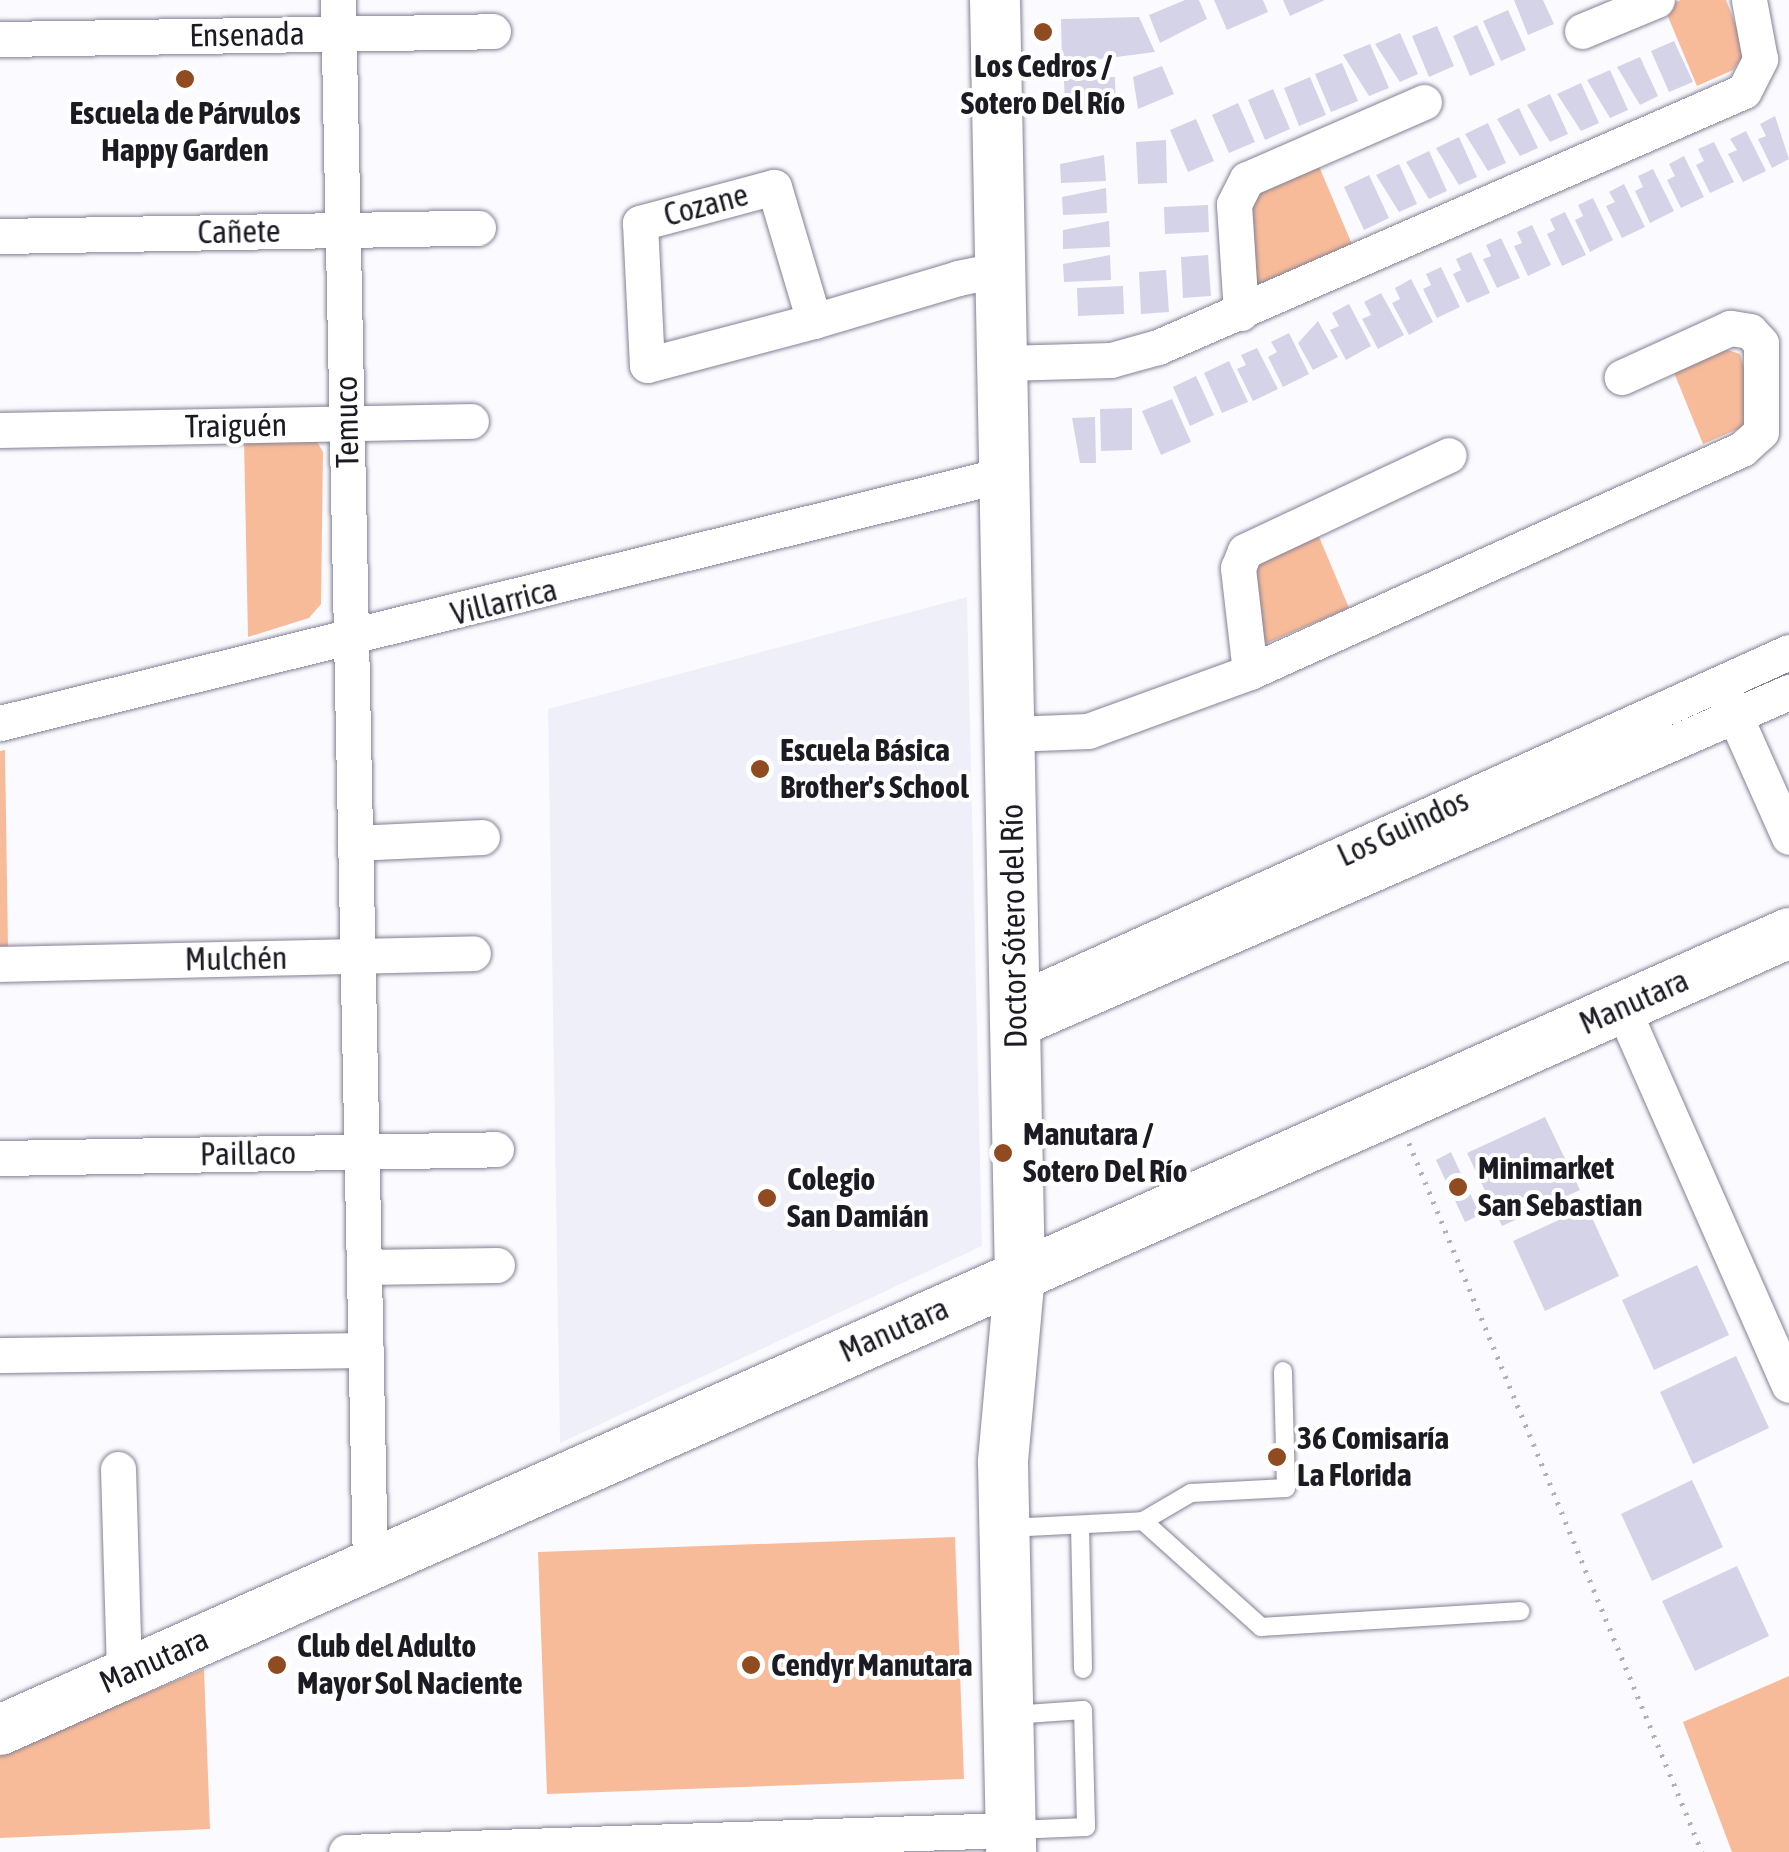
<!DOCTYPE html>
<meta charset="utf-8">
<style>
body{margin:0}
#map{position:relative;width:1789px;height:1852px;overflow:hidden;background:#fbfbff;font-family:"Asap Condensed",sans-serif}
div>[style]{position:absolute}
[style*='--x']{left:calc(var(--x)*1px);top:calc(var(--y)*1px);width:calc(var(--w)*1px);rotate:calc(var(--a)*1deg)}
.built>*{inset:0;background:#efeffa}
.green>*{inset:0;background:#f8bb9a}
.building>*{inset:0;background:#d5d3e8}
.path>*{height:5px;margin-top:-2.5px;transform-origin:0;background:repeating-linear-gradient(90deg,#b1b0b6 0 2.5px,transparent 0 10.5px)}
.roads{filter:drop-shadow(0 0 2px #838194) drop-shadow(0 0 2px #838194)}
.lane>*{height:18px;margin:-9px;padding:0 9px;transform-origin:9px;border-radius:9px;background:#fff}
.street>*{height:35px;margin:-17.5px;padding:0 17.5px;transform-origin:17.5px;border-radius:17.5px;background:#fff}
.secondary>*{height:50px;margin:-25px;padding:0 25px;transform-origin:25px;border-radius:25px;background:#fff}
.dots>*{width:28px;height:28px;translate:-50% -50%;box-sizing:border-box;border:5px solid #fff;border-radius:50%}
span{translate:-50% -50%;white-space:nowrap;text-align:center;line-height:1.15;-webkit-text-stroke:8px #fff;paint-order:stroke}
.street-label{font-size:32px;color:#1c1b23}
.poi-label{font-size:32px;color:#1c1b23;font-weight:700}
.left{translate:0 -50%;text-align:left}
</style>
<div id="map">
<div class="built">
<i style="clip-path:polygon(967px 597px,982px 1246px,560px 1443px,548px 709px)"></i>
</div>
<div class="green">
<i style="clip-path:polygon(1681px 0,1726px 0,1746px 52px,1733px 70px,1697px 86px,1664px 7px)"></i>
<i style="clip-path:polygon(1318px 164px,1354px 249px,1260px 289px,1249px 281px,1251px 193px)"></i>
<i style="clip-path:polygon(1725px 349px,1740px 354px,1754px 404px,1745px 426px,1703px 444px,1673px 370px)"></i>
<i style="clip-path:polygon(315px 438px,323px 452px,321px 604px,309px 618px,248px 637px,244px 440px)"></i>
<i style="clip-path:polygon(1317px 532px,1349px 608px,1267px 643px,1257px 634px,1257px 569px,1264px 555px)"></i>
<i style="clip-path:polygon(5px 750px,8px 946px,0 946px,0 751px)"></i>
<i style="clip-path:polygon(955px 1537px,964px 1779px,547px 1794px,538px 1552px)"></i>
<i style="clip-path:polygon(204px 1669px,210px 1829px,0 1838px,0 1754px)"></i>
<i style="clip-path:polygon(1789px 1676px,1789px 1852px,1732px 1852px,1683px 1722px)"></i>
</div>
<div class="building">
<i style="clip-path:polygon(1185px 0,1199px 0,1207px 19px,1160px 43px,1149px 15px)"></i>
<i style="clip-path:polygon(1214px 0,1263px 0,1268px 12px,1227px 30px)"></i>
<i style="clip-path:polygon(1283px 0,1325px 0,1290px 16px)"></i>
<i style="clip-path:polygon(1514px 0,1543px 0,1554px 24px,1528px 35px)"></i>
<i style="clip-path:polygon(1508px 10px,1526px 50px,1501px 61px,1483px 21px)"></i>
<i style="clip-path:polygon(1139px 17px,1155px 52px,1062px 64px,1061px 19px)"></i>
<i style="clip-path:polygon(1477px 25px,1495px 65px,1470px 76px,1453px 36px)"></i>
<i style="clip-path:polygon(1437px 26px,1454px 66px,1429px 77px,1412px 36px)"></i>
<i style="clip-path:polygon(1400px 33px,1418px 74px,1400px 82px,1375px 44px)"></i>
<i style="clip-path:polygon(1674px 41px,1693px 82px,1669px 92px,1651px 51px)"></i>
<i style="clip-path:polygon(1370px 44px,1389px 88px,1369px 96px,1343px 55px)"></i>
<i style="clip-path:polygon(1640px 57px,1658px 96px,1640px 105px,1617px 67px)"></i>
<i style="clip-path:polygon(1342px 63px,1358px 101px,1331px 112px,1315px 74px)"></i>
<i style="clip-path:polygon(1162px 66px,1174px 94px,1138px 109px,1133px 77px)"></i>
<i style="clip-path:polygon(1610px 70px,1628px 110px,1610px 118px,1587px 80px)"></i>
<i style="clip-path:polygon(1115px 77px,1116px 110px,1065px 112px,1064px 79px)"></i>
<i style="clip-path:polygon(1310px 77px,1326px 115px,1299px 126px,1284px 88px)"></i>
<i style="clip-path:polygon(1581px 83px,1599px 123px,1581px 131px,1557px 94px)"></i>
<i style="clip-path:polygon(1273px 89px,1290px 129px,1265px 140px,1248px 100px)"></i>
<i style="clip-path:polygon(1550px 94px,1568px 134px,1550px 142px,1527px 105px)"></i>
<i style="clip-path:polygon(1238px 103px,1255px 142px,1229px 153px,1212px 115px)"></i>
<i style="clip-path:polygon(1519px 108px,1538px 148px,1520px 156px,1497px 119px)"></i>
<i style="clip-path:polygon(1775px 116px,1789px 159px,1772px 168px,1758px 139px,1766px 136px,1760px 124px)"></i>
<i style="clip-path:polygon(1196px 119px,1214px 161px,1188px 172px,1170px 130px)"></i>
<i style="clip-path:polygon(1488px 123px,1506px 163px,1488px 171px,1465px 134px)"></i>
<i style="clip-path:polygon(1746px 131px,1766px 171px,1743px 182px,1728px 154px,1737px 150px,1730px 139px)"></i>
<i style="clip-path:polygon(1459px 137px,1477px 177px,1459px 185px,1436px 148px)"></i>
<i style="clip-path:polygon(1166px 140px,1167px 183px,1138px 184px,1136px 142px)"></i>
<i style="clip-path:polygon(1714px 142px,1734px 182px,1710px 193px,1696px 165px,1704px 161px,1698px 149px)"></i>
<i style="clip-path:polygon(1429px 151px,1447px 191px,1429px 199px,1406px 162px)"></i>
<i style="clip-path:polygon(1104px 155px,1106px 181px,1061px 183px,1060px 164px)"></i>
<i style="clip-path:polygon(1684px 156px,1704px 197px,1681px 208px,1667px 180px,1675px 176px,1669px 164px)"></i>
<i style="clip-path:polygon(1399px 164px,1417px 204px,1399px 212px,1376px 175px)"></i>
<i style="clip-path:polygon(1653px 169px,1674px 211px,1650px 223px,1635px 191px,1643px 187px,1638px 176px)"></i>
<i style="clip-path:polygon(1369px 175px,1389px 218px,1364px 230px,1344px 187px)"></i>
<i style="clip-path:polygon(1624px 184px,1645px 227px,1622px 238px,1606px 206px,1615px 202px,1609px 192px)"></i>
<i style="clip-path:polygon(1106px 188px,1107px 213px,1063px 215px,1062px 197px)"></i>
<i style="clip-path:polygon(1593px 198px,1613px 240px,1590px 252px,1575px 220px,1583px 216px,1578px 205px)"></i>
<i style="clip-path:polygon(1208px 205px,1209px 232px,1165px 234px,1164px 207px)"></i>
<i style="clip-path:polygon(1565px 212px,1586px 255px,1562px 266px,1547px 234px,1555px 230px,1550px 219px)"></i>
<i style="clip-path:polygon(1109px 221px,1110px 247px,1063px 249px,1063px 230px)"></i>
<i style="clip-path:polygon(1532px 225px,1551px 265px,1528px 276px,1514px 246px,1522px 243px,1517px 232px)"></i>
<i style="clip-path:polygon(1501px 238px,1520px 278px,1497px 288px,1483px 259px,1491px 256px,1486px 245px)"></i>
<i style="clip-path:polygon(1471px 252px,1490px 293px,1467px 303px,1453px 274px,1461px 270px,1456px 259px)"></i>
<i style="clip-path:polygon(1110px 255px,1111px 280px,1064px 282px,1063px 264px)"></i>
<i style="clip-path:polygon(1208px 255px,1211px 296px,1183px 298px,1181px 257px)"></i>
<i style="clip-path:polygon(1441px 267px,1460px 307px,1437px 318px,1423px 289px,1431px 285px,1426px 274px)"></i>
<i style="clip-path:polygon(1166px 270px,1169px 312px,1141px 314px,1139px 272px)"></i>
<i style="clip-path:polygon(1411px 279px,1433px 322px,1409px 335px,1392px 303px,1400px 299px,1395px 288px)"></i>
<i style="clip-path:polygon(1123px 286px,1124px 314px,1078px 316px,1077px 288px)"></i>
<i style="clip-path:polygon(1381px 293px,1404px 335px,1378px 349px,1362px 319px,1371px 315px,1364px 302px)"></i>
<i style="clip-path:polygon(1349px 304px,1371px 346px,1346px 360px,1330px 330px,1339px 326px,1332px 313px)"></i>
<i style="clip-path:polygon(1318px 321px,1338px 357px,1313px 370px,1298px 343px)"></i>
<i style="clip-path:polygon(1289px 333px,1309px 374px,1283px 387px,1268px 357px,1277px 352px,1271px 342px)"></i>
<i style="clip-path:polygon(1257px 348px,1278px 389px,1253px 401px,1237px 369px,1246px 365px,1241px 355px)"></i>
<i style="clip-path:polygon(1229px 361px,1248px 402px,1222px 413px,1204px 373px)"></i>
<i style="clip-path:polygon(1196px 376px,1214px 415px,1190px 426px,1173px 387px)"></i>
<i style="clip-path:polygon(1172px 399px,1191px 442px,1161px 455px,1142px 411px)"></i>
<i style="clip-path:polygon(1132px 408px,1132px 450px,1101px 451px,1100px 409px)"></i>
<i style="clip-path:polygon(1095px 417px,1096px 463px,1080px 463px,1072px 418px)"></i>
<i style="clip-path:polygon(1545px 1117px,1580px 1190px,1502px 1226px,1467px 1153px)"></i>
<i style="clip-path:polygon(1451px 1152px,1480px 1215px,1465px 1222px,1436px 1160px)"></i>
<i style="clip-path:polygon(1587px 1207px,1619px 1276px,1545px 1311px,1513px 1241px)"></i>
<i style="clip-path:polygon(1697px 1265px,1729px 1335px,1654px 1370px,1622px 1300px)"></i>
<i style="clip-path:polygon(1736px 1356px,1769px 1428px,1693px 1464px,1660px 1392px)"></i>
<i style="clip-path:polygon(1692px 1480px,1723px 1547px,1652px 1581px,1621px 1514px)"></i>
<i style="clip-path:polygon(1737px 1566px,1769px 1636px,1695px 1671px,1662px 1601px)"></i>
</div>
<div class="path">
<i style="--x:1409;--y:1143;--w:767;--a:67.55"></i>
</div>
<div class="roads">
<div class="lane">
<i style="--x:1143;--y:1521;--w:56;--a:-30.3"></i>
<i style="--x:1191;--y:1493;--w:95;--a:-3"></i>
<i style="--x:1286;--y:1488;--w:117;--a:-91.5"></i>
<i style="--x:1080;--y:1525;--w:144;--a:88.8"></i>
<i style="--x:1007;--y:1528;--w:136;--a:-2.9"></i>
<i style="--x:1143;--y:1521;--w:159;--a:41.9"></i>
<i style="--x:1261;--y:1627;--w:260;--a:-3.5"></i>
<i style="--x:1012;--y:1715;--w:71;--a:-4"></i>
<i style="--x:1083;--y:1710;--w:117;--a:88.5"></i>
<i style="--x:1086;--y:1827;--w:71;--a:177.6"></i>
</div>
<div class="street">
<i style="--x:338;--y:0;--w:1563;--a:88.83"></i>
<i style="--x:1582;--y:31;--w:81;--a:-22.5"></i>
<i style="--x:0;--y:39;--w:493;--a:-0.9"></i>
<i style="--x:0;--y:236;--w:478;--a:-1"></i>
<i style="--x:1241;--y:313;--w:109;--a:-93.7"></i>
<i style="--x:1234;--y:204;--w:28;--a:-63"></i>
<i style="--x:1247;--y:179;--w:193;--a:-23.5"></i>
<i style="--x:814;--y:321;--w:140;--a:-106.6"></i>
<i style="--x:774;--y:187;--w:139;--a:165"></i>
<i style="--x:640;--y:223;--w:142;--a:87.2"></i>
<i style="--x:647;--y:365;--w:173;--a:-14.8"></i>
<i style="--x:814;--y:321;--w:150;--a:-16.6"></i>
<i style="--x:958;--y:278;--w:45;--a:-11.6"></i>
<i style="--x:1004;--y:363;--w:107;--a:-1.6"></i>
<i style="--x:1111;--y:360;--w:49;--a:-15.5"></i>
<i style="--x:1158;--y:347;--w:639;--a:-23.6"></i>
<i style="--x:1744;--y:91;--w:36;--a:-63"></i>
<i style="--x:1760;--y:59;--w:60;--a:-100.6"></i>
<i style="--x:0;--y:430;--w:471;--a:-1.1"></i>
<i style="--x:1250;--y:672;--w:105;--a:-96.6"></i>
<i style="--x:1238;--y:568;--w:18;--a:-68"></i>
<i style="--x:1245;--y:551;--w:225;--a:-25.2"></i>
<i style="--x:1727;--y:698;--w:152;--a:66"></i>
<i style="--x:0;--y:723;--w:1036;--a:-13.9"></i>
<i style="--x:1011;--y:734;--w:77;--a:-2.2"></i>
<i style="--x:1088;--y:731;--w:172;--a:-20"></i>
<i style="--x:1250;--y:672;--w:540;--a:-24.38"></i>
<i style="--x:1742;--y:449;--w:25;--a:-42"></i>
<i style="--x:1761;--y:432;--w:89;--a:-90"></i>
<i style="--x:1761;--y:343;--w:16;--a:-133"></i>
<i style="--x:1750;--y:331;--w:20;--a:-171"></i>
<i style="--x:1730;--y:328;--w:119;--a:155.6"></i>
<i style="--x:355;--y:843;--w:127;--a:-2.7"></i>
<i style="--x:0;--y:964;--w:473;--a:-1.3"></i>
<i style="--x:1016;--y:1001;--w:848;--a:-24.3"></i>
<i style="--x:1622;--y:1007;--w:413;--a:66.2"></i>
<i style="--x:1016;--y:1030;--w:844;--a:-23.62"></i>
<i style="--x:0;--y:1158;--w:496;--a:-1"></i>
<i style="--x:364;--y:1267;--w:133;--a:-0.9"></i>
<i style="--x:0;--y:1355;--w:366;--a:-0.8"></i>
<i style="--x:118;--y:1469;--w:205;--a:88.3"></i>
<i style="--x:346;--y:1852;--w:664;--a:-1.9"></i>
</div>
<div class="secondary">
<i style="--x:995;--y:0;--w:1274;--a:88.88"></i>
<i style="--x:1020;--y:1274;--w:189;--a:95.2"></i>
<i style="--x:1003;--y:1462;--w:390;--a:88.8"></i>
<i style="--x:0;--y:1730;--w:1959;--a:-24.01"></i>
</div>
</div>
<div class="dots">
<i style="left:1043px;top:32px;background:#904b20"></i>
<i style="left:185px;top:79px;background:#904b20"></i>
<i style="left:760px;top:769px;background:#904b20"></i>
<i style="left:1003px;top:1153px;background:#904b20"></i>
<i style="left:1458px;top:1187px;background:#904b20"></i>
<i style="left:767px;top:1198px;background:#904b20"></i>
<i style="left:1277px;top:1457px;background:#904b20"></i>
<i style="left:277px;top:1665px;background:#904b20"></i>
<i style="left:751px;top:1665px;background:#904b20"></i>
</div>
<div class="street-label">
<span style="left:247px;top:35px;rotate:-1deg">Ensenada</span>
<span style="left:706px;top:205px;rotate:-15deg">Cozane</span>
<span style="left:239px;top:232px;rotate:-1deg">Cañete</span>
<span style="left:347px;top:422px;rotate:-91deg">Temuco</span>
<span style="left:236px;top:426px;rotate:-1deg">Traiguén</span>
<span style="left:504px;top:602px;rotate:-14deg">Villarrica</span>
<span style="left:1403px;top:828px;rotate:-25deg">Los Guindos</span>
<span style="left:1014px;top:926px;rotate:-91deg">Doctor Sótero del Río</span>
<span style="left:236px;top:959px;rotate:-1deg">Mulchén</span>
<span style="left:1634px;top:1002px;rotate:-24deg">Manutara</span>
<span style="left:248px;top:1154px;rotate:-1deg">Paillaco</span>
<span style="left:894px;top:1330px;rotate:-24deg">Manutara</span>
<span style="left:154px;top:1661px;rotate:-24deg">Manutara</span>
</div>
<div class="poi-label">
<span style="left:1043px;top:85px">Los Cedros /<br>Sotero Del Río</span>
<span style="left:185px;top:132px">Escuela de Párvulos<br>Happy Garden</span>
<span class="left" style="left:780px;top:769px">Escuela Básica<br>Brother's School</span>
<span class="left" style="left:1023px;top:1153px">Manutara /<br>Sotero Del Río</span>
<span class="left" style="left:1478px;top:1187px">Minimarket<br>San Sebastian</span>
<span class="left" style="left:787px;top:1198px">Colegio<br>San Damián</span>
<span class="left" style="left:1297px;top:1457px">36 Comisaría<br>La Florida</span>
<span class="left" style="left:297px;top:1665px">Club del Adulto<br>Mayor Sol Naciente</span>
<span class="left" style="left:771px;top:1665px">Cendyr Manutara</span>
</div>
</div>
